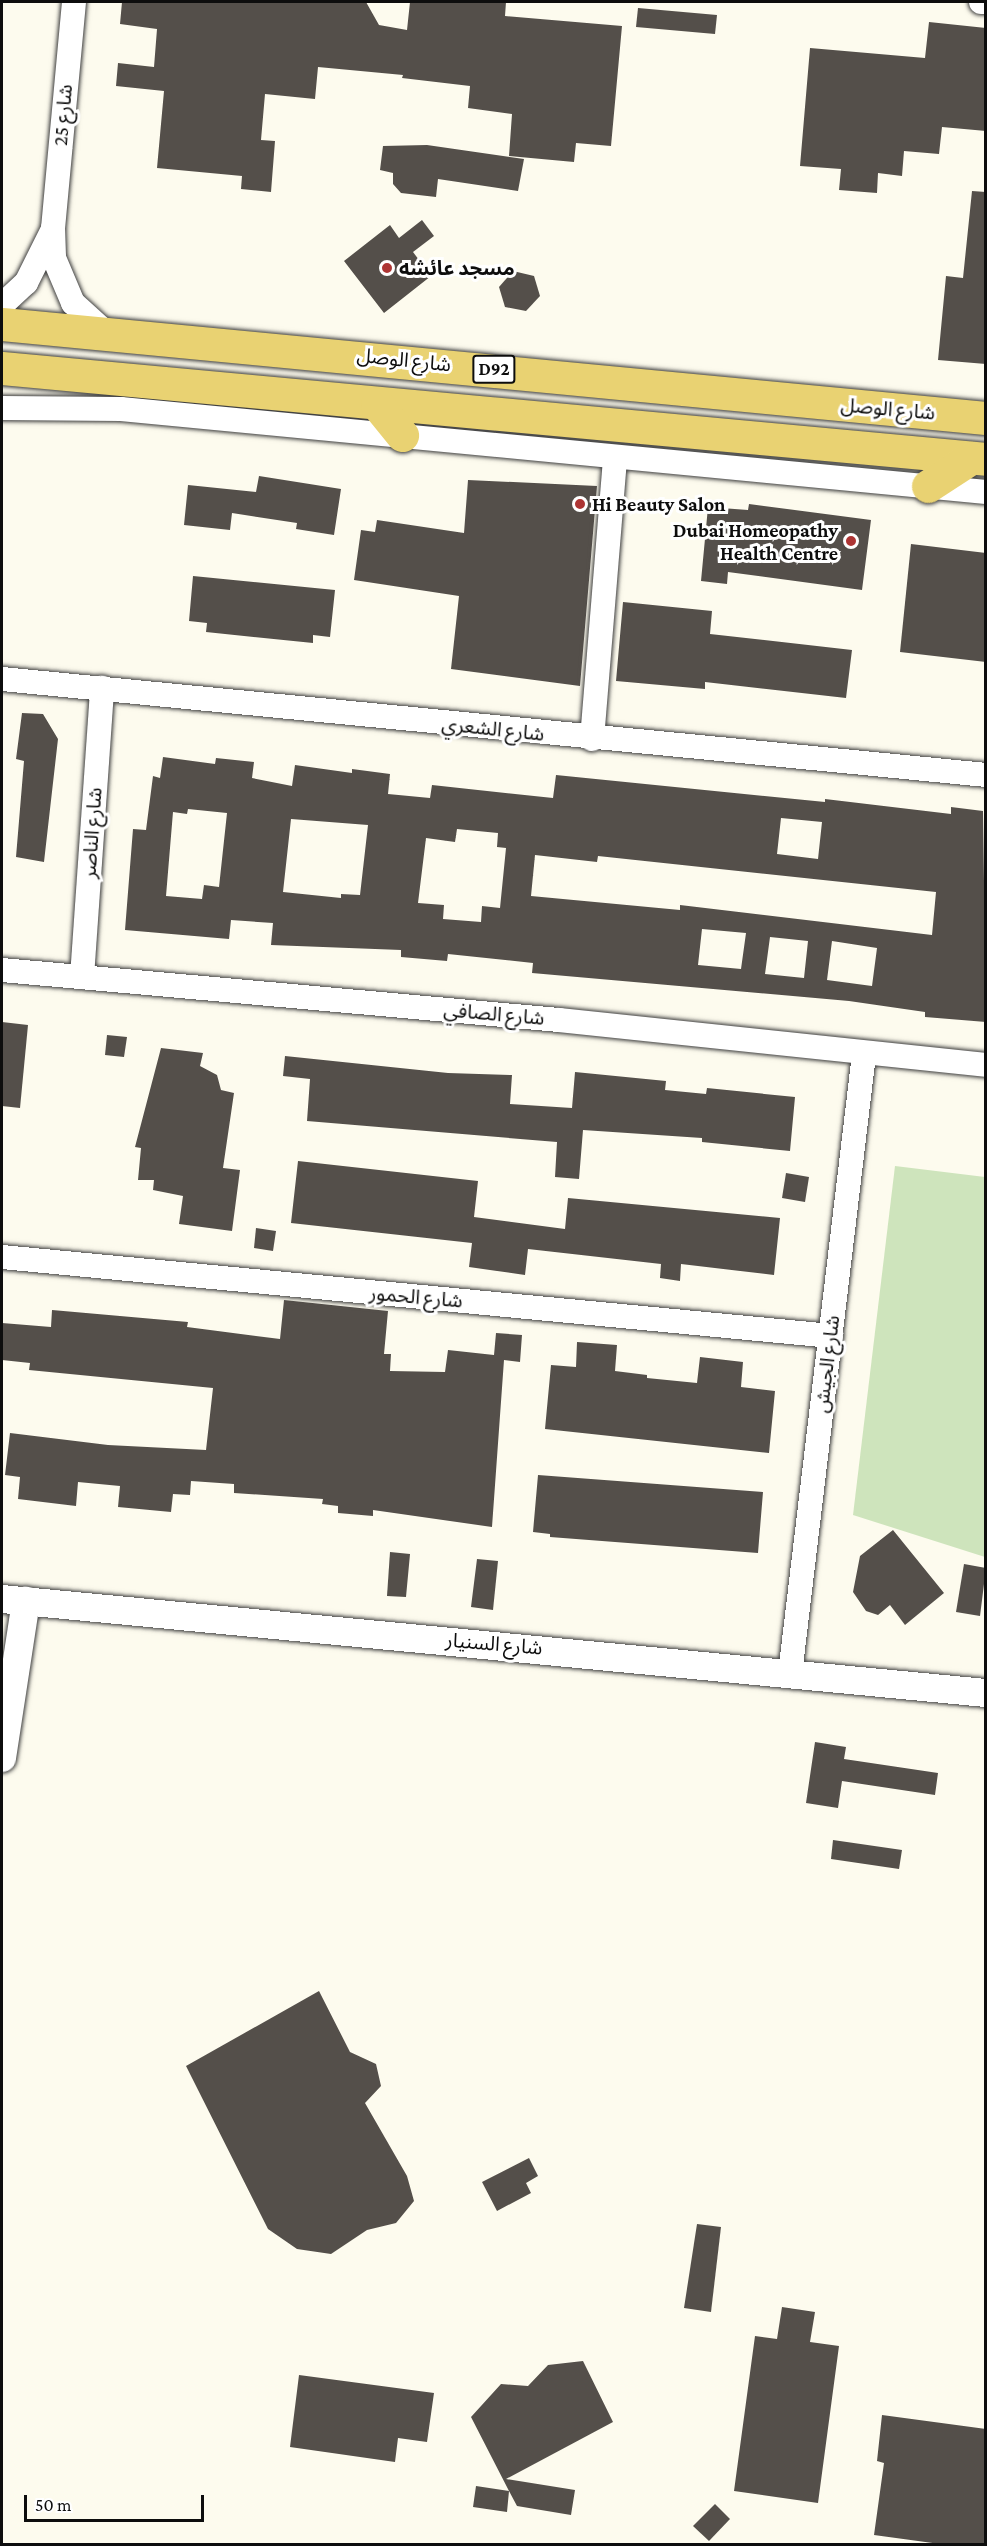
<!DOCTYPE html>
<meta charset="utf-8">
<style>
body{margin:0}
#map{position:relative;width:987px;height:2546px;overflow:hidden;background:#fdfbee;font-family:"Crimson Pro","Noto Sans Arabic",serif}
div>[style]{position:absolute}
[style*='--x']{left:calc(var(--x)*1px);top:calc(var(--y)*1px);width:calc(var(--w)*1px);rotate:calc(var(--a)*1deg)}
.green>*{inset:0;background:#cee4bc}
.building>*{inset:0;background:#544f4a}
.roads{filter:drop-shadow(0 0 2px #404040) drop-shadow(0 0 2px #404040)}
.minor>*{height:24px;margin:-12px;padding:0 12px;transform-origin:12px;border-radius:12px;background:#fff}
.tertiary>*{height:28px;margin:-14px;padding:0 14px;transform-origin:14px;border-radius:14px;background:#fff}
.primary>*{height:33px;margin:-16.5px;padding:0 16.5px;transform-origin:16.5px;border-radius:16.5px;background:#e9d272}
.dots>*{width:16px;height:16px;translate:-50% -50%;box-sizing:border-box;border:3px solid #fff;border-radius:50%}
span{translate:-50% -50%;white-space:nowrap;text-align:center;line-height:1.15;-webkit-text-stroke:6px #fff;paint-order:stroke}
.shield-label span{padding:2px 4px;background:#fff;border:2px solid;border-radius:4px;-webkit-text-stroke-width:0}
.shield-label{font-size:18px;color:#0d0d0d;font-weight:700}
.street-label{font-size:20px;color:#0d0d0d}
.poi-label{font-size:20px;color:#0d0d0d;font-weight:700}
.left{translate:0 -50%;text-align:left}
.right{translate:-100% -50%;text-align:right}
.frame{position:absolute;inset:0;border:3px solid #0d0d0d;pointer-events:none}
.scale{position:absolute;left:24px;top:2495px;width:180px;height:27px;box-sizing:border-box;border:3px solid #0d0d0d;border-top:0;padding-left:8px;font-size:18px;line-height:21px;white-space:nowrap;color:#0d0d0d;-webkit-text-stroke:4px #fff;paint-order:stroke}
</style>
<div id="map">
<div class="green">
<i style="clip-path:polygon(895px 1166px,985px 1177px,985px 1557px,853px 1515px)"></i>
</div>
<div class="building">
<i style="clip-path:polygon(122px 2px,366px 2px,379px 25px,407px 30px,410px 2px,506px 2px,505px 16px,622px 26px,611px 146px,576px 143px,574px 162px,509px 156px,512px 114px,468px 108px,470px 86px,402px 78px,403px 75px,318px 67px,315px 99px,265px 94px,261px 140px,275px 141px,271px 192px,241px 189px,242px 176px,157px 168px,164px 91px,116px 86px,118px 63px,154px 67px,157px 29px,120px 24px)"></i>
<i style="clip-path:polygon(638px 8px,717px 15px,715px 34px,636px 27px)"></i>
<i style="clip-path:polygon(929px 22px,986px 28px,986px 131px,942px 127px,939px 154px,904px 151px,902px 176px,878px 173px,877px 193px,839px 190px,841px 169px,800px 166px,810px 48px,925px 58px)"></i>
<i style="clip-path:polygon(427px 145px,524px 159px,518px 191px,438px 179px,436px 197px,401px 193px,393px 184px,393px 173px,380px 170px,383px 146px)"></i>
<i style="clip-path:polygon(972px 191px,986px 192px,986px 364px,938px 360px,946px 276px,963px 278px)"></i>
<i style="clip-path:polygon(422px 220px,434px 236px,413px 252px,431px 276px,384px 313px,344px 261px,390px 225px,399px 238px)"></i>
<i style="clip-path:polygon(513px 271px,534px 276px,540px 296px,526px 311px,505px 307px,499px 287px)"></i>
<i style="clip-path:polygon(259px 476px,341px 489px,334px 535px,296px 529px,297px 523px,232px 513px,230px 530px,184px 525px,188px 485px,256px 492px)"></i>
<i style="clip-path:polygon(468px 480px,597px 486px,580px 686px,451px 669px,459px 596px,354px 580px,361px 530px,375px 532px,377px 520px,464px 533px)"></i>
<i style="clip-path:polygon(749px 504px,871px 520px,862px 590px,728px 572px,727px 584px,701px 581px,708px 507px,748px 510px)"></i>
<i style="clip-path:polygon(911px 544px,986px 553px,986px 662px,900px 652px)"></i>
<i style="clip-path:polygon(193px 576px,335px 590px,330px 637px,313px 635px,313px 643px,206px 632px,207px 623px,189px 621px)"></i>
<i style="clip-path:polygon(623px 602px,712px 611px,710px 634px,852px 650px,846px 698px,705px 682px,705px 689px,616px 681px)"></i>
<i style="clip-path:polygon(22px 713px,43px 714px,58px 739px,44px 862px,16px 857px,24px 761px,16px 759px)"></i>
<i style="clip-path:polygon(evenodd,163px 757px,215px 764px,216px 758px,254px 762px,252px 778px,292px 786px,295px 765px,352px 773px,352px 769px,390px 774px,388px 794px,430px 798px,432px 785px,553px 798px,556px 775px,825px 802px,825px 799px,951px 814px,951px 807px,983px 811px,986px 1022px,925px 1017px,925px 1012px,849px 1001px,532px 973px,533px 963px,448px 954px,447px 961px,401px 957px,401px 950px,271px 945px,273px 923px,231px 920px,229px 939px,125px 930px,133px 829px,146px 830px,153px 776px,160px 778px,163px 757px,188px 809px,227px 813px,219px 887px,204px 885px,202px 899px,166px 896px,173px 812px,187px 814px,188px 809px,163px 757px,781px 818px,822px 822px,818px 859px,777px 854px,781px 818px,163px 757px,291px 819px,368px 825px,360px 895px,341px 894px,341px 898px,283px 892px,291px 819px,163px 757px,457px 829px,498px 833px,497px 847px,506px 848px,500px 908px,482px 906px,481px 922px,443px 919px,444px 905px,418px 903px,426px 838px,455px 842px,457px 829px,163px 757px,535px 855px,597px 862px,598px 856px,936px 892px,932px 935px,680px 905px,680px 910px,531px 896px,535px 855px,163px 757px,702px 929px,746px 933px,741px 969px,698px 965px,702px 929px,163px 757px,770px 937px,808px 941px,804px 978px,765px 974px,770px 937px,163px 757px,832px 941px,877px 948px,872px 986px,827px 980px,832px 941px)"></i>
<i style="clip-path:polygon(2px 1022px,28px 1025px,20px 1108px,2px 1106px)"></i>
<i style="clip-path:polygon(107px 1035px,127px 1037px,124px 1057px,105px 1055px)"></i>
<i style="clip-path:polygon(161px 1048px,203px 1053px,200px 1066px,217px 1075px,221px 1090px,234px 1093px,223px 1168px,240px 1170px,232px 1231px,179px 1224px,183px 1196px,153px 1190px,154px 1180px,138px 1180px,141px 1148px,135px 1147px)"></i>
<i style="clip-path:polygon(285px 1056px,448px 1073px,512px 1075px,510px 1104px,572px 1108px,575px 1072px,666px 1081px,665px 1090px,706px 1094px,707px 1088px,795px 1097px,790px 1151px,702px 1142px,702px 1138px,583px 1130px,579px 1179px,555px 1177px,557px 1142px,307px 1121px,310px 1079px,283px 1076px)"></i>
<i style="clip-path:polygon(298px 1161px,478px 1181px,474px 1217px,565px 1229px,568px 1198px,780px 1218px,774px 1275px,681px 1264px,680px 1281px,660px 1278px,661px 1264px,528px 1249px,525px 1275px,469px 1267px,472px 1243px,291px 1223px)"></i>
<i style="clip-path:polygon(786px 1173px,809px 1177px,805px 1202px,782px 1198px)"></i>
<i style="clip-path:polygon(256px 1228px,276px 1231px,273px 1251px,254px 1248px)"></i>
<i style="clip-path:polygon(284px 1300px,388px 1311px,384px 1354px,391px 1354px,390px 1371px,445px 1372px,448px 1350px,494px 1355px,496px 1333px,522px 1335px,520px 1362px,504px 1360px,492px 1527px,373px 1510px,373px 1516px,338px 1513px,338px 1506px,322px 1504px,323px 1499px,234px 1493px,234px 1484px,191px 1481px,190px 1495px,173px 1494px,171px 1512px,118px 1507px,120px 1486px,78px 1482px,76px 1506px,18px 1499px,20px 1477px,5px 1475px,10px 1433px,108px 1445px,206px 1450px,213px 1388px,29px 1370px,30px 1363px,2px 1360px,2px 1323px,51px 1327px,52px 1310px,188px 1322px,187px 1327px,280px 1339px)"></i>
<i style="clip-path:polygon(577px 1342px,617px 1345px,615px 1371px,647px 1375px,647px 1378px,697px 1383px,700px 1357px,743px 1362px,741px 1387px,775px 1391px,769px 1453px,545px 1429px,551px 1365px,576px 1367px)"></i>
<i style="clip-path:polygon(538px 1475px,763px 1492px,758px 1553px,550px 1537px,550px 1534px,533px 1532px)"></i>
<i style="clip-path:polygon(893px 1530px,944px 1593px,905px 1625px,890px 1605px,878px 1615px,866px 1611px,853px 1592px,860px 1556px)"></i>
<i style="clip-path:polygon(390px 1552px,410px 1554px,406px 1597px,387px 1596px)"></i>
<i style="clip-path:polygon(477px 1559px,498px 1561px,493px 1610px,471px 1607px)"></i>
<i style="clip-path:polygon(964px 1564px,986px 1568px,980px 1616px,956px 1612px)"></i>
<i style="clip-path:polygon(815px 1742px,846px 1747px,844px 1759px,938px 1773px,935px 1795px,842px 1781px,838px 1808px,806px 1803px)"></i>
<i style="clip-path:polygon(833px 1840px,902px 1850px,899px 1869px,831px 1859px)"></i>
<i style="clip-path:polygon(319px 1991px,350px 2052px,376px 2064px,381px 2086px,365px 2103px,407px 2176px,414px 2201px,396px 2223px,367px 2230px,331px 2254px,297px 2249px,268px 2229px,186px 2066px)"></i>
<i style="clip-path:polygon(529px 2158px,538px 2176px,526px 2183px,531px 2193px,497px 2211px,482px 2182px)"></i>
<i style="clip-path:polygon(697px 2224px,721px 2227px,711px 2312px,684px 2308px)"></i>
<i style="clip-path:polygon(782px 2307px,815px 2312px,810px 2342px,839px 2346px,818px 2503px,734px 2491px,755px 2336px,777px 2339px)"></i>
<i style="clip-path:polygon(583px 2361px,613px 2422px,506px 2479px,575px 2490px,571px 2515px,517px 2506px,509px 2491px,507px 2512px,473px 2507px,476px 2486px,509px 2491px,471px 2417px,501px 2384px,528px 2386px,548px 2365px)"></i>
<i style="clip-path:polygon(299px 2375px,434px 2393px,427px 2442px,398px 2438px,395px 2462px,290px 2447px)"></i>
<i style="clip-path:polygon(882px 2415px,986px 2429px,986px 2544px,940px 2544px,874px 2535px,884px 2463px,877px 2461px)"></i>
<i style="clip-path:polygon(715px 2504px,730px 2519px,709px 2541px,693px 2526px)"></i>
</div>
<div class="roads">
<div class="minor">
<i style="--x:74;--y:2;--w:227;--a:95.3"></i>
<i style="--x:53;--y:228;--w:30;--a:88"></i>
<i style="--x:54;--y:258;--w:49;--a:67.1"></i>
<i style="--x:73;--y:303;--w:42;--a:42.1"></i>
<i style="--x:981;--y:2;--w:5;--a:0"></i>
<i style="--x:2;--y:305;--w:33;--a:-43"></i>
<i style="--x:26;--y:283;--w:56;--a:-63.4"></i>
<i style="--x:2;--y:408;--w:119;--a:0.5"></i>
<i style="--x:121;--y:409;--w:869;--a:5.48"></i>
<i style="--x:2;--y:679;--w:989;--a:5.57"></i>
<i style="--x:592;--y:739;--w:282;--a:-85.3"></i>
<i style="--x:2;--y:970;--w:559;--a:5.13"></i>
<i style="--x:559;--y:1020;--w:429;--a:6"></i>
<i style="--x:82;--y:977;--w:290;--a:-86"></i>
<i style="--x:2;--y:1257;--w:833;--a:5.44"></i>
<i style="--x:790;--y:1674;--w:624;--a:-83.19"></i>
</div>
<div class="tertiary">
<i style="--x:2;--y:1599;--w:988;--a:5.46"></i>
<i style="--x:2;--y:1758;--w:159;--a:-81.3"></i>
</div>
<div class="primary">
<i style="--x:2;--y:324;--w:988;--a:5.46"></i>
<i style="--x:2;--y:368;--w:988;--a:5.28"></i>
<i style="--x:377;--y:404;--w:40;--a:51"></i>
<i style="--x:928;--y:486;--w:51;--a:-33.1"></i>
</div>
</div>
<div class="dots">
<i style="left:387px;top:268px;background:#ad3534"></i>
<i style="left:580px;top:504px;background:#ad3534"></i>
<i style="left:851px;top:541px;background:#ad3534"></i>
</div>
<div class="shield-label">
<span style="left:494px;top:369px">D92</span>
</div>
<div class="street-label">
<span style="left:63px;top:115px;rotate:-85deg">شارع 25</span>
<span style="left:404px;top:360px;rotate:6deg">شارع الوصل</span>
<span style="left:888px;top:409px;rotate:5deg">شارع الوصل</span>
<span style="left:493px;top:729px;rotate:6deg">شارع الشعري</span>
<span style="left:92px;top:833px;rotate:-86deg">شارع الناصر</span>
<span style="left:494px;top:1014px;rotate:5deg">شارع الصافي</span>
<span style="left:416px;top:1297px;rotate:5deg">شارع الحمور</span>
<span style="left:827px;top:1364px;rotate:-83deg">شارع الجيش</span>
<span style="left:494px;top:1644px;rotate:5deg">شارع السنيار</span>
</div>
<div class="poi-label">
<span class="left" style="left:399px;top:268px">مسجد عائشه</span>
<span class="left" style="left:592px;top:504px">Hi Beauty Salon</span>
<span class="right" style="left:838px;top:542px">Dubai Homeopathy<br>Health Centre</span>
</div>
<div class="frame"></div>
<div class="scale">50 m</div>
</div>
